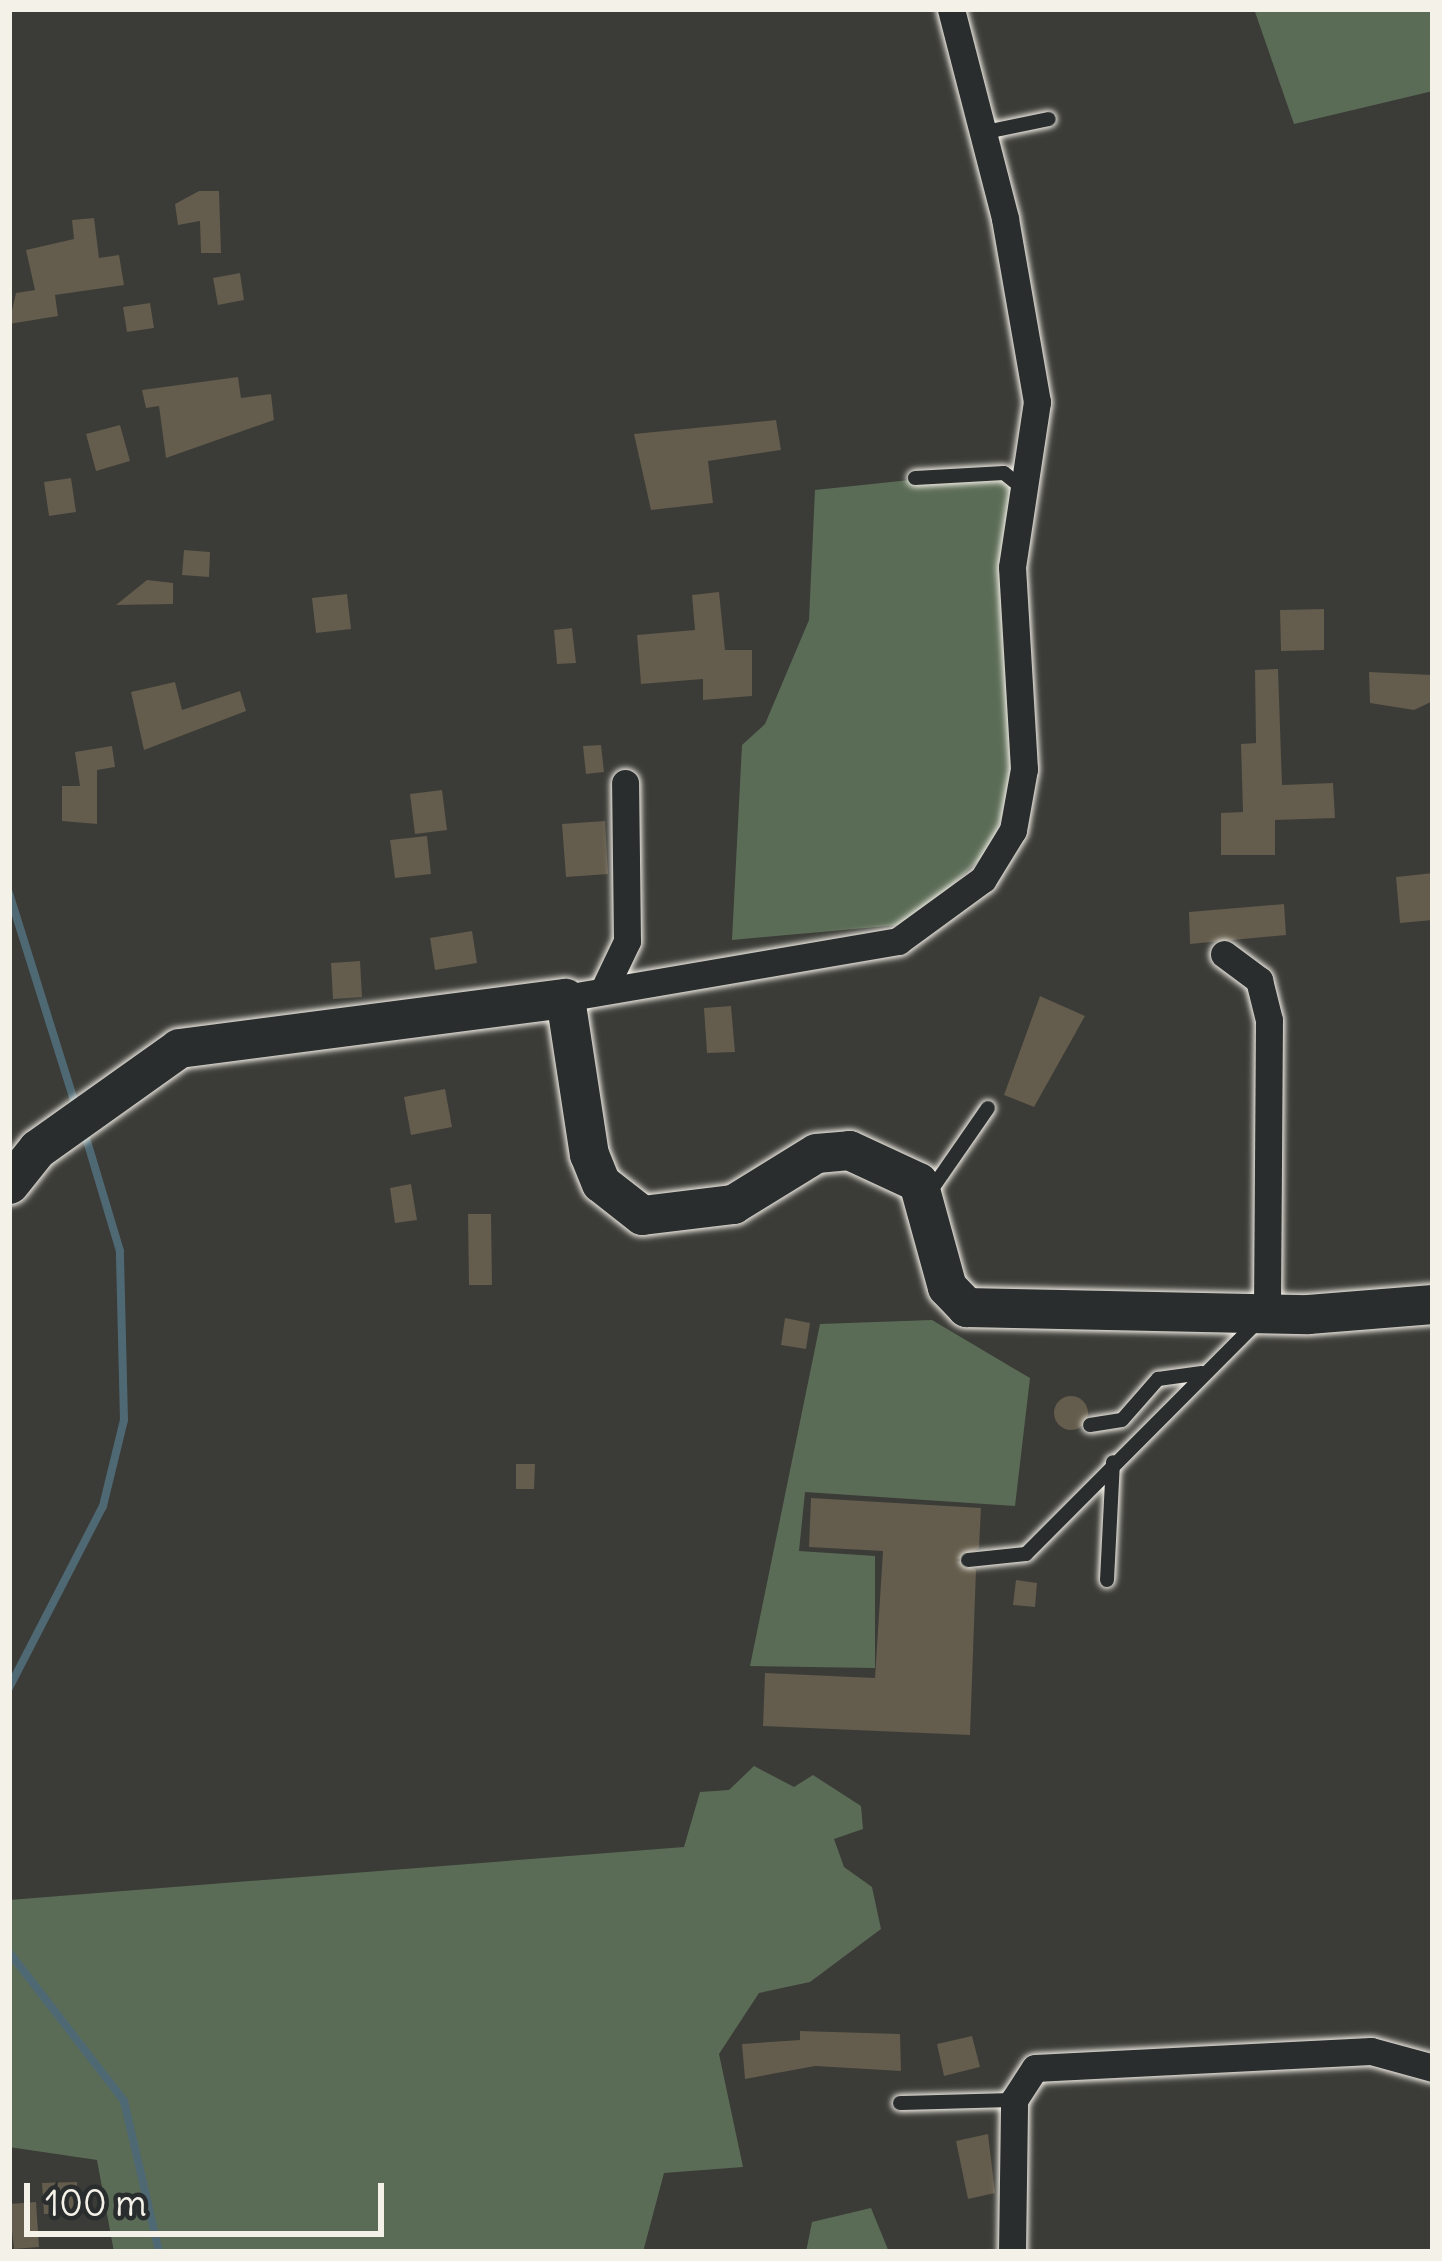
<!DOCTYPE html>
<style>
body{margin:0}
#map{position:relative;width:1442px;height:2261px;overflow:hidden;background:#3b3b37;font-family:Delius,sans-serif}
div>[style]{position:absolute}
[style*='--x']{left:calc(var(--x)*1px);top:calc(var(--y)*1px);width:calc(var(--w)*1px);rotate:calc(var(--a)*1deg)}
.green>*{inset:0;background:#5b6c56}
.stream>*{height:8px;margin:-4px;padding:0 4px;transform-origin:4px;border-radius:4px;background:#4f6974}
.building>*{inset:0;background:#645c4c}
.round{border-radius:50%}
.roads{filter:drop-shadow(0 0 3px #f4f1e8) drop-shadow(0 0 3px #f4f1e8)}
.lane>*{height:14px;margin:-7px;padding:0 7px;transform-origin:7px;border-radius:7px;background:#2a2d2e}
.street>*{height:27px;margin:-13.5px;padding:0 13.5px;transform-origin:13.5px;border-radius:13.5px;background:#2a2d2e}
.secondary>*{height:39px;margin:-19.5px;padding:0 19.5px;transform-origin:19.5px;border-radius:19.5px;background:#2a2d2e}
span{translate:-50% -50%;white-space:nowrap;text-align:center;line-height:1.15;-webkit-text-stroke:9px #2a2d2e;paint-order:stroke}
.frame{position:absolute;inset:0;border:12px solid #f4f1e8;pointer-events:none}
.scale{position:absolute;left:24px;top:2183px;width:360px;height:54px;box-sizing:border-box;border:6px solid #f4f1e8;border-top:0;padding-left:15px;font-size:36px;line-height:42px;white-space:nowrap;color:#f4f1e8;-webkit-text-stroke:9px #2a2d2e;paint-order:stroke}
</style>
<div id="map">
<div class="green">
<i style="clip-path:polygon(1254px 9px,1433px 9px,1433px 91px,1294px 124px)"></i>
<i style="clip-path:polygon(1014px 469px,1023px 753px,991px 849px,910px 924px,732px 940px,742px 745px,765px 724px,809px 620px,815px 490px)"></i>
<i style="clip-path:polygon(932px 1320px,1030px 1378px,1015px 1506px,805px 1492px,799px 1551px,875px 1556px,875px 1668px,750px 1666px,820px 1324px)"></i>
<i style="clip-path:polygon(754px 1766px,794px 1787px,813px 1775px,861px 1806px,863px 1829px,834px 1839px,844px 1867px,872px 1887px,881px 1929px,810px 1982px,759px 1993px,719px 2054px,743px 2167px,664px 2173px,643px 2252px,114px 2252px,97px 2160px,9px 2147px,9px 1900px,684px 1847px,700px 1792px,729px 1790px)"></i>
<i style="clip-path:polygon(871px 2208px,889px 2252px,806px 2252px,812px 2222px)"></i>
</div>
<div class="stream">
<i style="--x:9;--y:893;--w:217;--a:72.6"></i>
<i style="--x:9;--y:1688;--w:205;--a:-62.7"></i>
<i style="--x:103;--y:1506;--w:89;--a:-76.3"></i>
<i style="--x:124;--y:1420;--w:169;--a:-91.4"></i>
<i style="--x:120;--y:1251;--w:122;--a:-106.7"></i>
<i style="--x:9;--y:1952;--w:188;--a:52.3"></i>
<i style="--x:124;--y:2101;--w:155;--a:76.9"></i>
</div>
<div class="building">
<i style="clip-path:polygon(199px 191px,219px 191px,221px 253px,201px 253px,200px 221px,178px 225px,175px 204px)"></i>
<i style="clip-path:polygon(94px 218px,99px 258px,119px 255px,124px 285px,55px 295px,58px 316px,9px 324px,16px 293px,35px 290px,26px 250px,74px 239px,72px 220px)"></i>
<i style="clip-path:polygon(240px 273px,244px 300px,218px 305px,213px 278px)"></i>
<i style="clip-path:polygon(150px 303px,154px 328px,127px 332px,123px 307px)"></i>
<i style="clip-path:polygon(238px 377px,241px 398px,271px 394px,274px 420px,166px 458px,159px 406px,146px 408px,142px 390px)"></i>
<i style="clip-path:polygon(776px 420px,781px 450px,708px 461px,713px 503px,651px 510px,634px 434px)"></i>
<i style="clip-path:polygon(120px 425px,130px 461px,96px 471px,86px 434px)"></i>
<i style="clip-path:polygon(71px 478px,76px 512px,49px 516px,44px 482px)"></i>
<i style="clip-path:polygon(184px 550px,210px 552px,209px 577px,182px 575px)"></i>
<i style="clip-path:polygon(147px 580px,173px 583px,173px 604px,116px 605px)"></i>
<i style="clip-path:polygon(719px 592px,725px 650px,752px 650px,752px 696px,703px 700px,703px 679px,641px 684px,637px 635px,695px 630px,692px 595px)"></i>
<i style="clip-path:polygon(347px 594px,351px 629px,316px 633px,312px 598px)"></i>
<i style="clip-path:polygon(1324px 609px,1324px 650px,1281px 651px,1280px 610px)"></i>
<i style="clip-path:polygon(572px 628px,576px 663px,557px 664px,554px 630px)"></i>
<i style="clip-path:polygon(1278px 669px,1282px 785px,1333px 783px,1335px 818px,1275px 820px,1275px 855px,1221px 855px,1221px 813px,1243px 812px,1241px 744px,1256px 743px,1255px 670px)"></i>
<i style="clip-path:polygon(1369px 672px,1433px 675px,1433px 701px,1414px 710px,1370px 703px)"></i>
<i style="clip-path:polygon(175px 682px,182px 710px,240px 691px,246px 711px,144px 750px,131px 692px)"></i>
<i style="clip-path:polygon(601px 745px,604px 772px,586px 774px,583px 746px)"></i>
<i style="clip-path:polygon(112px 746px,115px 767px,97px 770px,97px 824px,62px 821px,62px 786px,80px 786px,75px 752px)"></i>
<i style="clip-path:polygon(442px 790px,447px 830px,415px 834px,410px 794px)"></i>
<i style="clip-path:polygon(605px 821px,608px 874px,566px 877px,562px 824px)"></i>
<i style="clip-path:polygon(427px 836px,431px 874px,395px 878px,390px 840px)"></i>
<i style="clip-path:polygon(1433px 873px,1433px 920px,1400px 923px,1396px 877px)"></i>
<i style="clip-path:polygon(1284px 904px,1286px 935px,1190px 944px,1189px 912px)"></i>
<i style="clip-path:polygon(472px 931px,477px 963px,435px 970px,430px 938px)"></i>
<i style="clip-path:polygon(360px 961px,362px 997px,333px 999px,331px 963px)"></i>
<i style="clip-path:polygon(1040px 996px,1085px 1016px,1034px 1107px,1004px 1095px)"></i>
<i style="clip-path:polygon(731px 1006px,735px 1052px,707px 1053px,704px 1008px)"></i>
<i style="clip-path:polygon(445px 1089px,452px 1127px,411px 1135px,404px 1097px)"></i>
<i style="clip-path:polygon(411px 1184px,417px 1220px,395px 1223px,390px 1188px)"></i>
<i style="clip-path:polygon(468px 1214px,491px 1214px,492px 1285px,469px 1285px)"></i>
<i style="clip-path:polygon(785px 1318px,810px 1323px,806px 1349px,781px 1345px)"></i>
<i class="round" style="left:1054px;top:1396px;width:34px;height:34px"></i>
<i style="clip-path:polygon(516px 1464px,535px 1464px,534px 1489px,516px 1489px)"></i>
<i style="clip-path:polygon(811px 1498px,981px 1508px,979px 1548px,957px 1560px,976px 1570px,970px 1735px,763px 1726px,765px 1673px,875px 1678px,883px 1551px,809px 1547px)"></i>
<i style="clip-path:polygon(1016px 1580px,1037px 1583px,1035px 1607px,1013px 1605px)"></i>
<i style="clip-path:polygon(800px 2031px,900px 2034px,901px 2071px,815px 2066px,745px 2079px,742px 2044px,800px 2040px)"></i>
<i style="clip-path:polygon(972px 2036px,980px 2067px,944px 2076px,937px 2044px)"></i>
<i style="clip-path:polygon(988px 2134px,995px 2193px,968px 2199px,956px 2141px)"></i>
<i style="clip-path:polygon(77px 2182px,78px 2213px,44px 2214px,42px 2183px)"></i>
<i style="clip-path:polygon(36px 2202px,39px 2247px,14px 2249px,9px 2204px)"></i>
</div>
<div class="roads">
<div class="lane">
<i style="--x:986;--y:132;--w:64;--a:-11.7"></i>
<i style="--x:915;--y:478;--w:89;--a:-3.2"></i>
<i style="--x:1004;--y:473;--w:22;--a:39"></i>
<i style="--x:927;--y:1196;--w:107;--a:-55.3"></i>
<i style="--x:1090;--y:1425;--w:32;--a:-9"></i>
<i style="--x:1122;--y:1420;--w:55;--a:-48.7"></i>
<i style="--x:1158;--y:1379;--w:44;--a:-7.8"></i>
<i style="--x:968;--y:1560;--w:58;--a:-5.9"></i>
<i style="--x:1026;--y:1554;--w:332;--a:-45.1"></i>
<i style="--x:1107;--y:1580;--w:118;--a:-87.1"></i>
<i style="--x:900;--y:2103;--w:114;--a:-1.5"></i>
</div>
<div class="street">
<i style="--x:1224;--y:954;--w:44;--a:36.6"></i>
<i style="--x:1259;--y:980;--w:41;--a:76"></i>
<i style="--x:1269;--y:1020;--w:293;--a:90.4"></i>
<i style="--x:605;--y:987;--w:51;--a:-64.4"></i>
<i style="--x:627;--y:941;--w:158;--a:-90.7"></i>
<i style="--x:565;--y:998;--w:338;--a:-9.7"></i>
<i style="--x:898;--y:941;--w:105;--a:-36.1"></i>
<i style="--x:983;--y:879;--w:57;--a:-58.5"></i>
<i style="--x:1013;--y:830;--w:62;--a:-79.8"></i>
<i style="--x:1024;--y:769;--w:202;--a:-93.4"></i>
<i style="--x:1012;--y:567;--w:167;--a:-81.4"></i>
<i style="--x:1037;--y:402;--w:187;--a:-99.9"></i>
<i style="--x:1005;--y:218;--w:216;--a:-104.5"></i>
<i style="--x:1012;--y:2252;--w:152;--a:-89.2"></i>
<i style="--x:1014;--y:2100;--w:38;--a:-57"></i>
<i style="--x:1035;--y:2068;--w:336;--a:-2.9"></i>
<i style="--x:1371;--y:2051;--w:64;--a:15.3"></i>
</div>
<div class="secondary">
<i style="--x:9;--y:1184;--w:45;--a:-51.3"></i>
<i style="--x:37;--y:1149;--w:174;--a:-35.4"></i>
<i style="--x:179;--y:1048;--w:389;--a:-7.4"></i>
<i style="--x:565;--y:998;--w:158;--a:81.3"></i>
<i style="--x:589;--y:1154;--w:31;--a:68"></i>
<i style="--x:601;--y:1183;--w:52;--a:38"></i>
<i style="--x:642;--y:1215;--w:92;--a:-6.9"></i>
<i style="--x:733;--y:1204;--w:97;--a:-31.6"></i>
<i style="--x:816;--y:1153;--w:33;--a:-5"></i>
<i style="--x:849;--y:1150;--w:76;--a:24.9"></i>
<i style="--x:918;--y:1182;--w:109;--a:74.6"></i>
<i style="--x:947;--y:1287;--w:28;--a:46"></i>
<i style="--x:966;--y:1307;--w:342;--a:1.2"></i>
<i style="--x:1308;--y:1314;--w:125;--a:-4.6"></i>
</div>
</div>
<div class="frame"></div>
<div class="scale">100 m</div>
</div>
